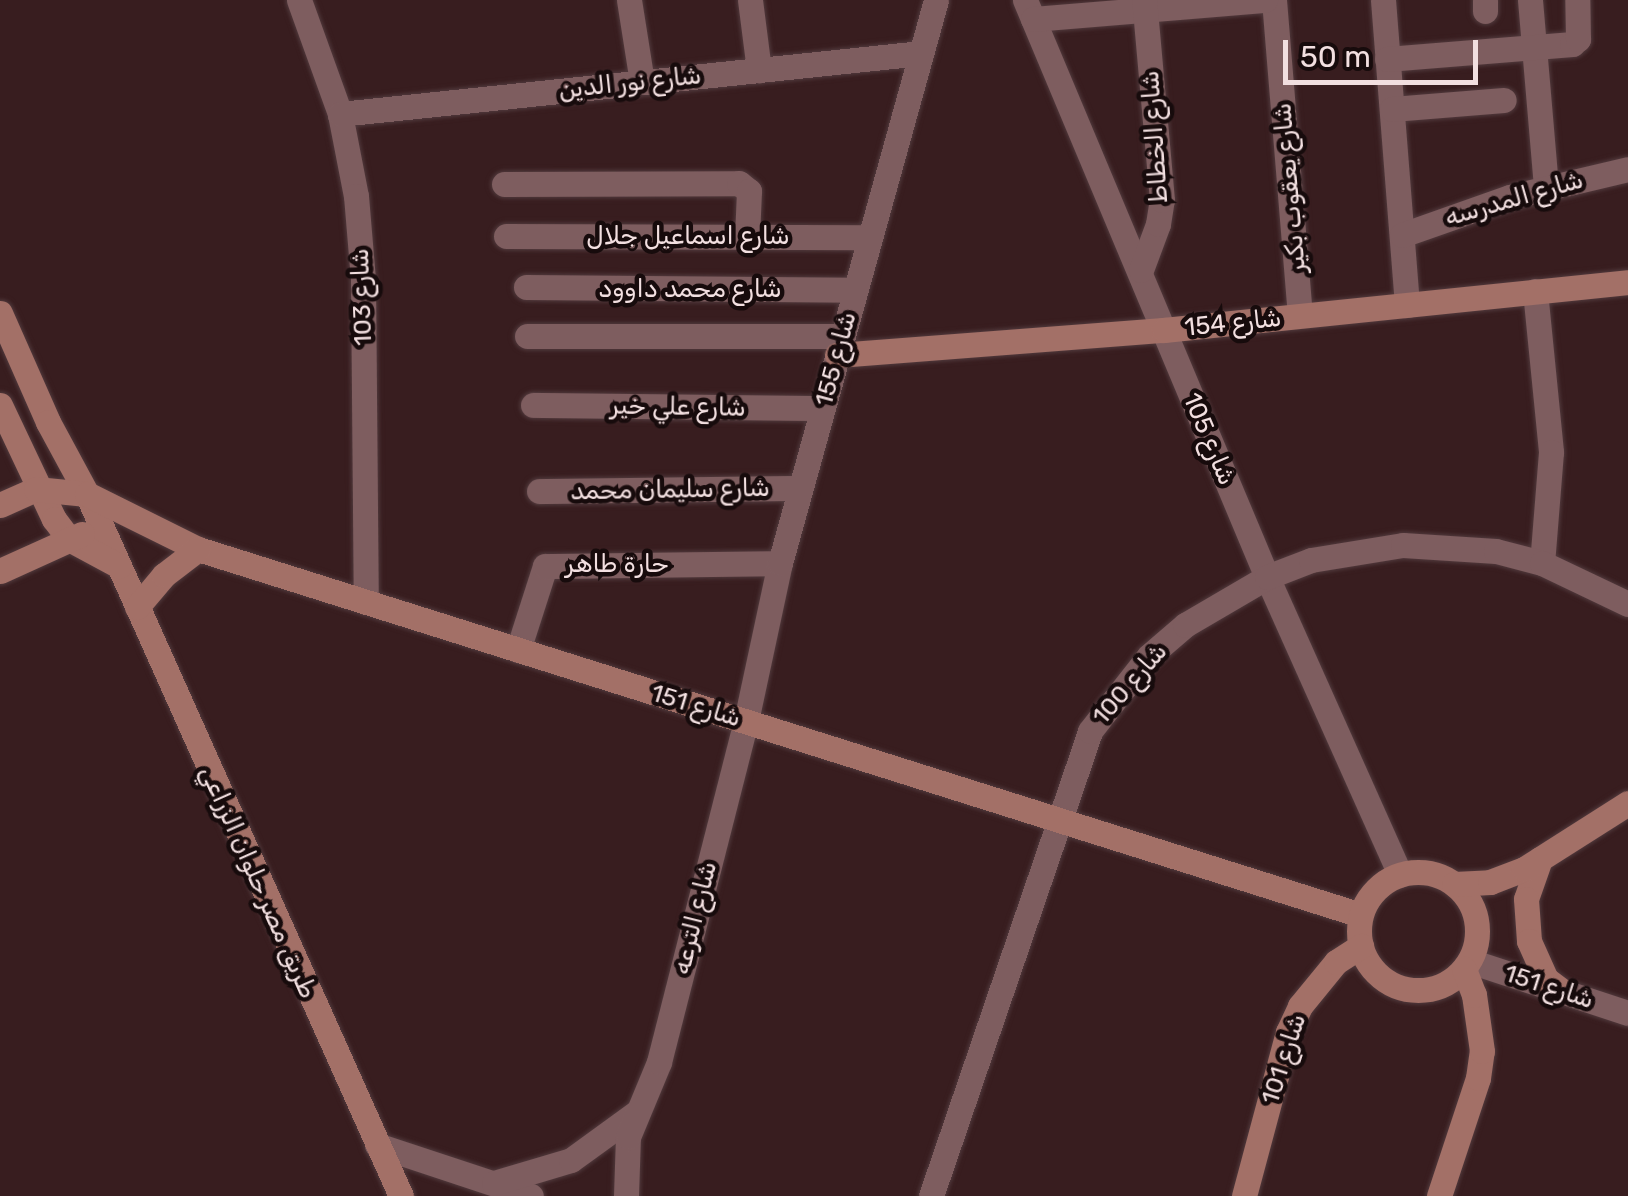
<!DOCTYPE html>
<meta charset="utf-8">
<style>
body{margin:0}
#map{position:relative;width:1628px;height:1196px;overflow:hidden;background:#381d1f;font-family:Rubik,Cairo,sans-serif}
div>[style]{position:absolute}
[style*='--x']{left:calc(var(--x)*1px);top:calc(var(--y)*1px);width:calc(var(--w)*1px);rotate:calc(var(--a)*1deg)}
.roads{filter:drop-shadow(0 0 2px #513a3d) drop-shadow(0 0 2px #513a3d)}
.street>*{height:25px;margin:-12.5px;padding:0 12.5px;transform-origin:12.5px;border-radius:12.5px;background:#7e5d5f}
.secondary>*{height:25px;margin:-12.5px;padding:0 12.5px;transform-origin:12.5px;border-radius:12.5px;background:#a37067}
.secondary>.ring{margin:-12.5px;padding:0;box-sizing:content-box;background:none;border:25px solid #a37067;border-radius:50%}
span{translate:-50% -50%;white-space:nowrap;text-align:center;line-height:1.15;-webkit-text-stroke:9px #170b0c;paint-order:stroke}
.street-label{font-size:25px;color:#f2dfe0}
.scale{position:absolute;left:1283px;top:40px;width:195px;height:45px;box-sizing:border-box;border:5px solid #f2dfe0;border-top:0;padding-left:12px;font-size:30px;line-height:35px;white-space:nowrap;color:#f2dfe0;-webkit-text-stroke:8px #170b0c;paint-order:stroke}
</style>
<div id="map">
<div class="roads">
<div class="street">
<i style="--x:299;--y:0;--w:121;--a:70.2"></i>
<i style="--x:340;--y:114;--w:84;--a:79"></i>
<i style="--x:356;--y:196;--w:83;--a:85.2"></i>
<i style="--x:363;--y:279;--w:323;--a:89.5"></i>
<i style="--x:629;--y:0;--w:83;--a:81"></i>
<i style="--x:750;--y:0;--w:71;--a:82.7"></i>
<i style="--x:1025;--y:0;--w:626;--a:67.25"></i>
<i style="--x:1267;--y:577;--w:326;--a:65.9"></i>
<i style="--x:1274;--y:0;--w:316;--a:85.3"></i>
<i style="--x:1383;--y:0;--w:306;--a:85.5"></i>
<i style="--x:1485;--y:0;--w:11;--a:90"></i>
<i style="--x:1530;--y:0;--w:188;--a:85.1"></i>
<i style="--x:1033;--y:19;--w:233;--a:-4.7"></i>
<i style="--x:1387;--y:59;--w:186;--a:-4.6"></i>
<i style="--x:1572;--y:44;--w:8;--a:-40"></i>
<i style="--x:1578;--y:39;--w:39;--a:-91"></i>
<i style="--x:1392;--y:109;--w:112;--a:-4.6"></i>
<i style="--x:340;--y:114;--w:584;--a:-5.99"></i>
<i style="--x:504;--y:184;--w:235;--a:-0.2"></i>
<i style="--x:739;--y:183;--w:13;--a:39"></i>
<i style="--x:749;--y:191;--w:45;--a:92.5"></i>
<i style="--x:1402;--y:235;--w:114;--a:-19.4"></i>
<i style="--x:1510;--y:197;--w:121;--a:-13.3"></i>
<i style="--x:506;--y:236;--w:364;--a:0.2"></i>
<i style="--x:1141;--y:270;--w:49;--a:-69.7"></i>
<i style="--x:1158;--y:224;--w:24;--a:-81"></i>
<i style="--x:1162;--y:200;--w:201;--a:-95.1"></i>
<i style="--x:526;--y:287;--w:329;--a:0.5"></i>
<i style="--x:1535;--y:291;--w:162;--a:84.3"></i>
<i style="--x:1551;--y:452;--w:111;--a:94.6"></i>
<i style="--x:527;--y:336;--w:315;--a:0"></i>
<i style="--x:533;--y:405;--w:289;--a:0.6"></i>
<i style="--x:539;--y:491;--w:261;--a:-0.7"></i>
<i style="--x:518;--y:650;--w:88;--a:-72.2"></i>
<i style="--x:545;--y:566;--w:235;--a:-0.7"></i>
<i style="--x:1470;--y:961;--w:166;--a:18.2"></i>
<i style="--x:377;--y:1145;--w:162;--a:18.3"></i>
<i style="--x:494;--y:1183;--w:80;--a:-16.6"></i>
<i style="--x:571;--y:1160;--w:82;--a:-36"></i>
<i style="--x:626;--y:1196;--w:59;--a:-88.1"></i>
<i style="--x:628;--y:1137;--w:81;--a:-67.5"></i>
<i style="--x:659;--y:1062;--w:352;--a:-75.7"></i>
<i style="--x:746;--y:721;--w:162;--a:-77.9"></i>
<i style="--x:780;--y:563;--w:584;--a:-74.51"></i>
<i style="--x:931;--y:1196;--w:491;--a:-71.1"></i>
<i style="--x:1090;--y:731;--w:95;--a:-51.8"></i>
<i style="--x:1149;--y:656;--w:48;--a:-40.7"></i>
<i style="--x:1185;--y:625;--w:95;--a:-30.3"></i>
<i style="--x:1267;--y:577;--w:47;--a:-21.1"></i>
<i style="--x:1311;--y:560;--w:93;--a:-9.3"></i>
<i style="--x:1403;--y:545;--w:93;--a:3.7"></i>
<i style="--x:1496;--y:551;--w:48;--a:14.6"></i>
<i style="--x:1542;--y:563;--w:95;--a:25.5"></i>
</div>
<div class="secondary">
<i style="--x:0;--y:313;--w:119;--a:66.2"></i>
<i style="--x:48;--y:422;--w:82;--a:61.6"></i>
<i style="--x:87;--y:494;--w:769;--a:65.9"></i>
<i style="--x:837;--y:355;--w:328;--a:-4.4"></i>
<i style="--x:1164;--y:330;--w:466;--a:-5.9"></i>
<i style="--x:0;--y:405;--w:126;--a:64.7"></i>
<i style="--x:54;--y:519;--w:25;--a:53"></i>
<i style="--x:69;--y:539;--w:57;--a:28.4"></i>
<i style="--x:0;--y:505;--w:39;--a:-24"></i>
<i style="--x:36;--y:489;--w:51;--a:5.6"></i>
<i style="--x:87;--y:494;--w:124;--a:26.4"></i>
<i style="--x:198;--y:549;--w:1219;--a:17.47"></i>
<i style="--x:0;--y:571;--w:90;--a:-24.3"></i>
<i style="--x:137;--y:607;--w:42;--a:-49.8"></i>
<i style="--x:164;--y:575;--w:43;--a:-37.4"></i>
<i style="--x:1540;--y:859;--w:42;--a:109.3"></i>
<i style="--x:1526;--y:899;--w:42;--a:85.9"></i>
<i style="--x:1529;--y:941;--w:42;--a:65.9"></i>
<i style="--x:1546;--y:979;--w:20;--a:37"></i>
<i class="ring" style="left:1359px;top:872px;width:93px;height:93px"></i>
<i style="--x:1454;--y:884;--w:36;--a:-3"></i>
<i style="--x:1490;--y:882;--w:36;--a:-21"></i>
<i style="--x:1524;--y:869;--w:123;--a:-32.4"></i>
<i style="--x:1244;--y:1196;--w:170;--a:-75"></i>
<i style="--x:1288;--y:1032;--w:29;--a:-65"></i>
<i style="--x:1300;--y:1006;--w:57;--a:-50.7"></i>
<i style="--x:1336;--y:962;--w:30;--a:-33"></i>
<i style="--x:1439;--y:1196;--w:124;--a:-71.7"></i>
<i style="--x:1478;--y:1078;--w:27;--a:-82"></i>
<i style="--x:1482;--y:1051;--w:57;--a:-98.1"></i>
<i style="--x:1474;--y:995;--w:28;--a:-111"></i>
</div>
</div>
<div class="street-label">
<span style="left:630px;top:83px;rotate:-6deg">شارع نور الدين</span>
<span style="left:1155px;top:137px;rotate:-94deg">شارع الخطاط</span>
<span style="left:1290px;top:188px;rotate:-95deg">شارع يعقوب بكير</span>
<span style="left:1514px;top:199px;rotate:-16deg">شارع المدرسه</span>
<span style="left:688px;top:236px">شارع اسماعيل جلال</span>
<span style="left:690px;top:289px">شارع محمد داوود</span>
<span style="left:362px;top:297px;rotate:-92deg">شارع 103</span>
<span style="left:1233px;top:323px;rotate:-6deg">شارع 154</span>
<span style="left:836px;top:359px;rotate:-75deg">شارع 155</span>
<span style="left:678px;top:407px;rotate:1deg">شارع علي خير</span>
<span style="left:1209px;top:439px;rotate:67deg">شارع 105</span>
<span style="left:670px;top:490px;rotate:-1deg">شارع سليمان محمد</span>
<span style="left:617px;top:564px">حارة طاهر</span>
<span style="left:1130px;top:684px;rotate:-49deg">شارع 100</span>
<span style="left:696px;top:706px;rotate:17deg">شارع 151</span>
<span style="left:258px;top:882px;rotate:66deg">طريق مصر حلوان الزراعي</span>
<span style="left:695px;top:918px;rotate:-76deg">شارع الترعه</span>
<span style="left:1549px;top:987px;rotate:18deg">شارع 151</span>
<span style="left:1284px;top:1059px;rotate:-72deg">شارع 101</span>
</div>
<div class="scale">50 m</div>
</div>
